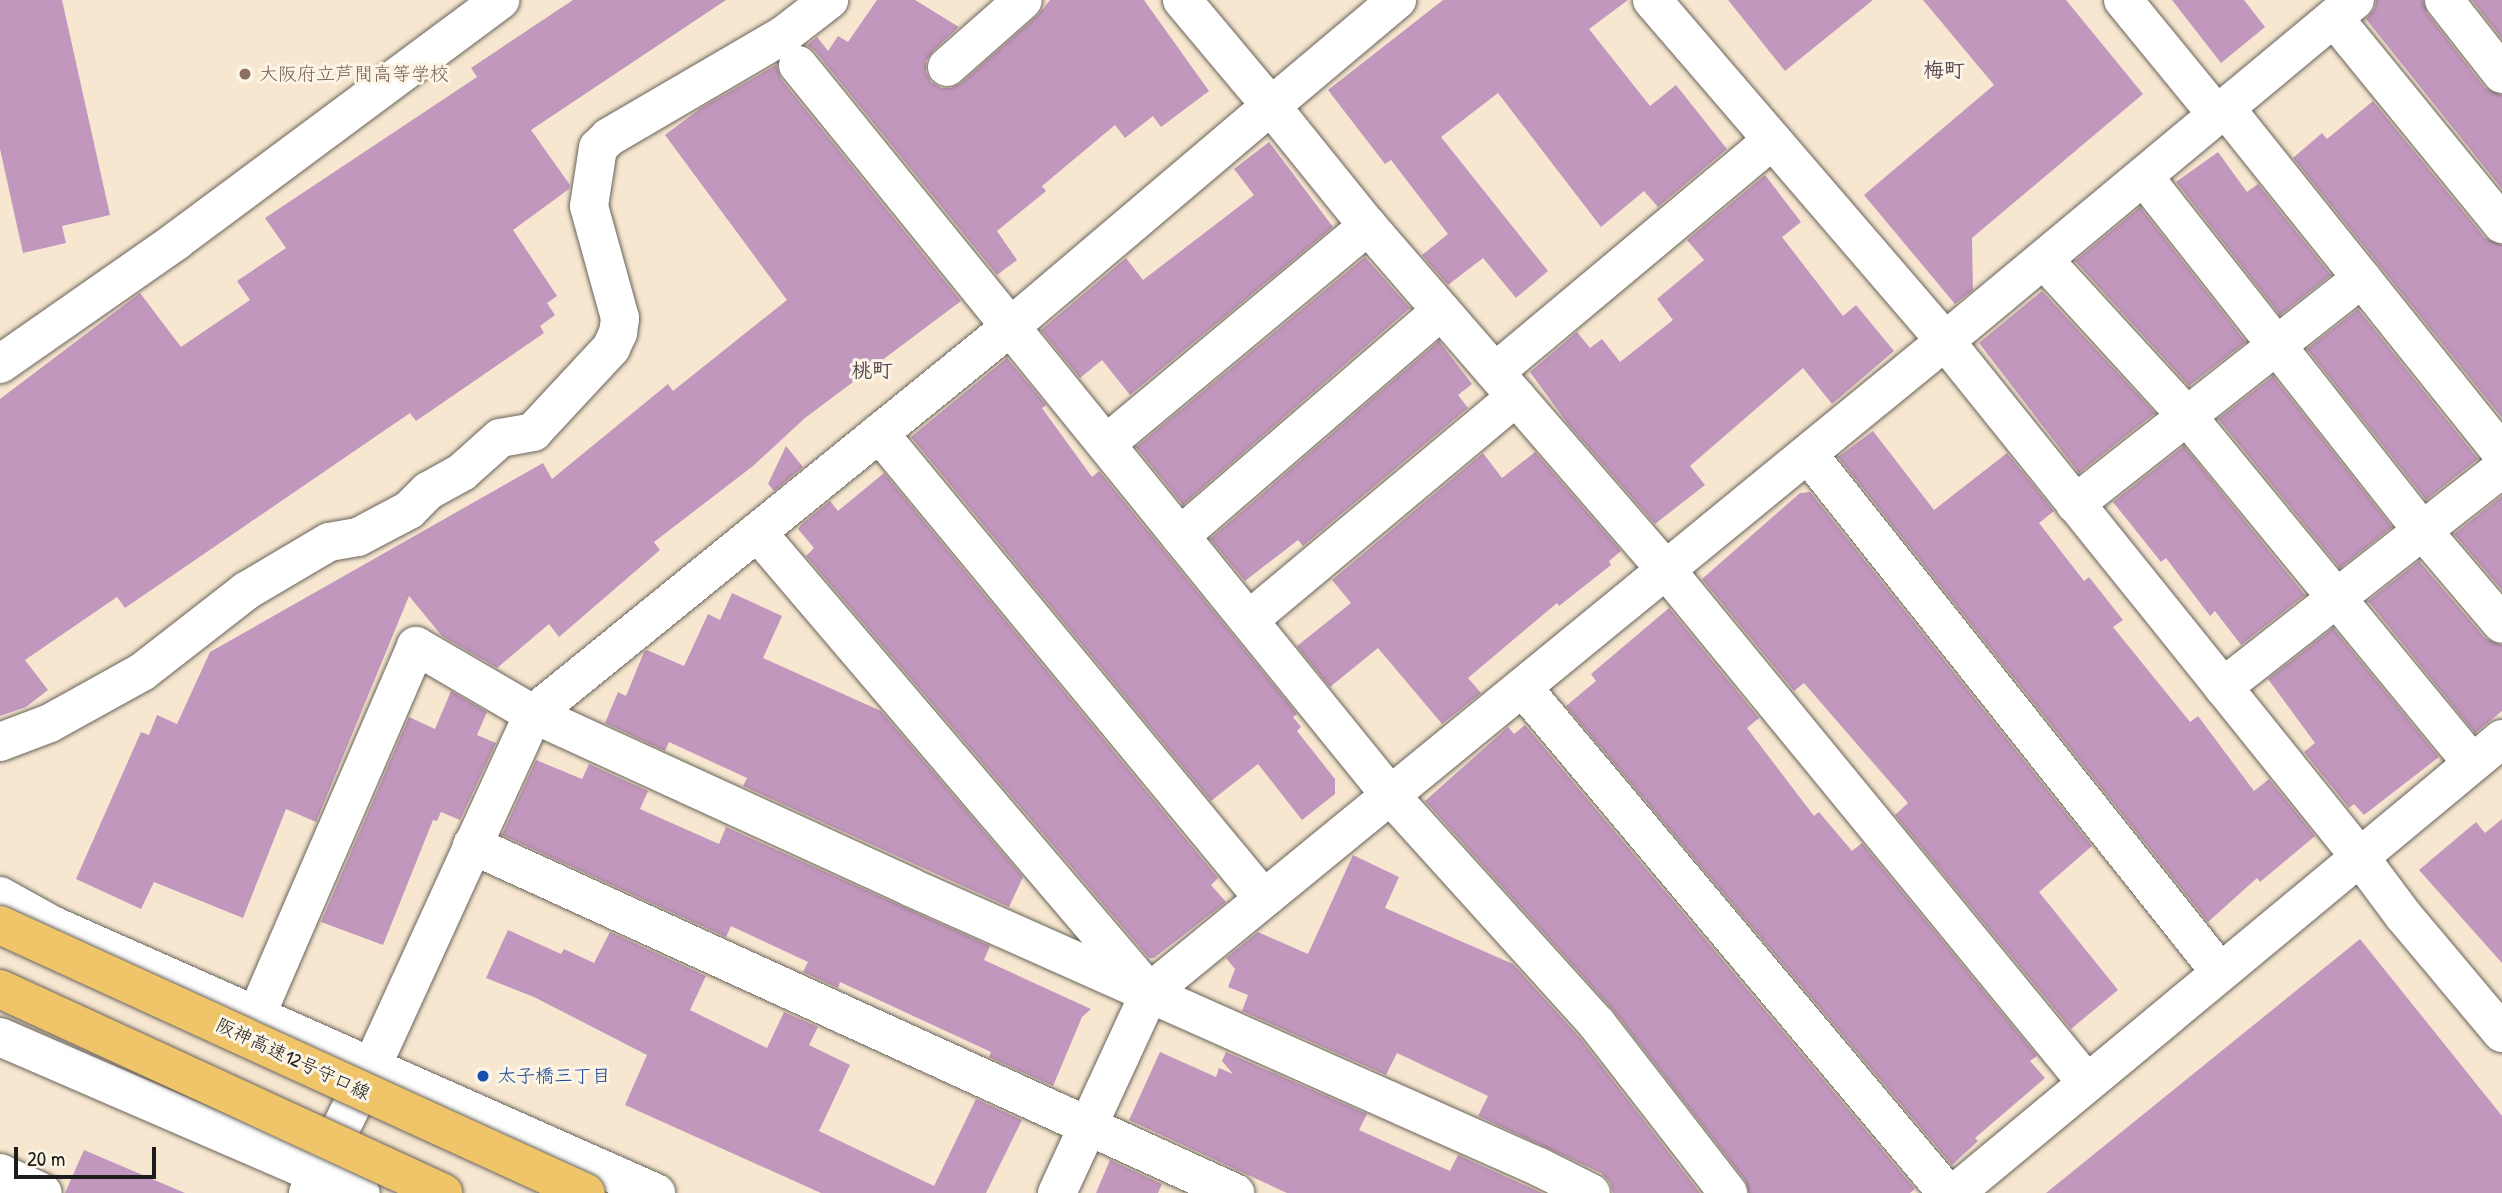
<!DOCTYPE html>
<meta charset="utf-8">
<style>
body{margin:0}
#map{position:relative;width:2502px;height:1193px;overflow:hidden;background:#f7e7d0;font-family:"Patrick Hand","Klee One",sans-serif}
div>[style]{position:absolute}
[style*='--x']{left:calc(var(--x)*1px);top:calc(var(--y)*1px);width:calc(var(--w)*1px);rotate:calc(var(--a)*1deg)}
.building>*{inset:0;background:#c297bd}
.roads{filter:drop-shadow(0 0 2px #69635b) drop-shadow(0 0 2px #69635b)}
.minor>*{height:38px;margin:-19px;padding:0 19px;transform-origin:19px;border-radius:19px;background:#fff}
.bridges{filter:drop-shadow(0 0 2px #69635b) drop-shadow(0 0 2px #69635b)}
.highway-bridge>*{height:38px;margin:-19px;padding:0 19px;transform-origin:19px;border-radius:19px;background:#f0c469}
.dots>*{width:19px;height:19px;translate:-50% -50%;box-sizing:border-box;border:4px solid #fcf5e5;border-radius:50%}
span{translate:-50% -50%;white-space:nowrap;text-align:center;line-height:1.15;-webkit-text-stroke:6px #fcf5e5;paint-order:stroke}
.education-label{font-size:19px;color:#785e54}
.left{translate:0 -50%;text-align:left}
.street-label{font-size:19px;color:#1c1c1c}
.transit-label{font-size:19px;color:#164399}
.neighbourhood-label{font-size:21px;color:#564754;font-weight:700}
.scale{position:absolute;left:14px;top:1147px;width:142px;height:32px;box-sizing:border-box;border:4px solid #1c1c1c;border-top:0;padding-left:9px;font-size:21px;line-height:24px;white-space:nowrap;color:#1c1c1c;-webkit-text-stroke:5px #fcf5e5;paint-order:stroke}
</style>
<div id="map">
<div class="building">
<i style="clip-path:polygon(0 0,62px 0,110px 215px,62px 226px,66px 243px,23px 253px,0 149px)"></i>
<i style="clip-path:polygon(573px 0,726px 0,531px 130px,570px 185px,569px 189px,513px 230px,557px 296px,547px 303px,555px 315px,540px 326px,544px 333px,416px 421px,410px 413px,125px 608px,117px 597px,25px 660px,48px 690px,26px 707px,0 716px,0 399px,140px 293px,181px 347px,250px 300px,237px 281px,286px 248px,265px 218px,477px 77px,471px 68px)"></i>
<i style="clip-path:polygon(877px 0,915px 0,959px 27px,933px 51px,926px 61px,926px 72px,931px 82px,941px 88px,951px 88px,961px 83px,1037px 16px,1050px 0,1144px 0,1209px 91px,1161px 127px,1153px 116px,1125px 138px,1115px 125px,1042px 186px,1046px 191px,997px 231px,1017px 260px,997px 275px,815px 51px,807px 45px,817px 37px,828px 51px,838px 36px,848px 42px)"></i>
<i style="clip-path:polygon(1443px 0,1628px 0,1589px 29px,1650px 106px,1676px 85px,1727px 149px,1658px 207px,1644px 191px,1601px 227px,1498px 93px,1441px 137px,1548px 271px,1516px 298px,1483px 258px,1448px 285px,1422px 255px,1448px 234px,1391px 160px,1385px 164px,1328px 90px)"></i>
<i style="clip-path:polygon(1728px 0,1873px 0,1785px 71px)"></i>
<i style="clip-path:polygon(1923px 0,2066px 0,2143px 94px,1972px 238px,1973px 290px,1955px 304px,1864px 195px,1994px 85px)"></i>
<i style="clip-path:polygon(2172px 0,2244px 0,2265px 27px,2221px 63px)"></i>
<i style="clip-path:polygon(2376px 0,2423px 0,2427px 13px,2485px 88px,2502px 95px,2502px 189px,2366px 19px,2375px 8px)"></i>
<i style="clip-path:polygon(2472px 0,2502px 0,2502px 39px)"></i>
<i style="clip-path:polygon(776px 65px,781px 79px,961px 301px,805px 418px,753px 466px,654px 542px,660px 550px,559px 637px,549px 624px,497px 668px,442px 636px,409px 596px,316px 822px,286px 809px,243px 918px,154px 882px,141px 909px,76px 879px,141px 732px,149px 735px,157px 715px,177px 724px,210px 652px,543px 463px,552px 479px,668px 384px,673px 391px,787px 300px,665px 135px,701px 108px)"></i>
<i style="clip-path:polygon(2373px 101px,2485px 238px,2502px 245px,2502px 418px,2293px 158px,2322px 133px,2327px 139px)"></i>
<i style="clip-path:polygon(1269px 142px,1333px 227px,1130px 395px,1102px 360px,1080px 378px,1041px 330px,1126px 258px,1143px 280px,1254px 195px,1234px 169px)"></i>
<i style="clip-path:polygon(2218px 152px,2247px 192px,2258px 184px,2331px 275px,2280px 315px,2176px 182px)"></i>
<i style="clip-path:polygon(1765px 175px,1801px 222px,1782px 237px,1843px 316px,1856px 305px,1894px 351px,1832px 404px,1803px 368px,1690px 466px,1705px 485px,1655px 524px,1568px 424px,1530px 372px,1577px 332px,1590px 348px,1602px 339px,1620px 362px,1673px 320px,1657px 299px,1704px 260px,1687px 240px)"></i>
<i style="clip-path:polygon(2140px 207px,2246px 342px,2189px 386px,2075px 261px)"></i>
<i style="clip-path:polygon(1365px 257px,1410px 308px,1183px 505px,1136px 447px)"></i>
<i style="clip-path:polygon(2042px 291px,2155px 413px,2079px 473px,1979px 343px)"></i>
<i style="clip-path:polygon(2358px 309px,2478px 459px,2426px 500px,2307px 349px)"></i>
<i style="clip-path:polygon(1439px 341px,1472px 384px,1458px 395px,1468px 408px,1303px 546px,1298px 540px,1245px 581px,1210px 539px)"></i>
<i style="clip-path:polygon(1007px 358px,1046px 405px,1042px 408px,1092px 477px,1099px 471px,1297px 714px,1293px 717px,1301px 727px,1297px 731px,1335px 779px,1335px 794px,1302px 820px,1258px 764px,1211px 801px,911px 437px)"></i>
<i style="clip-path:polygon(2273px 376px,2392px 527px,2340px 568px,2218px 419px)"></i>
<i style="clip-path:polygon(1873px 431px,1934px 510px,2007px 453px,2054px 511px,2039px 523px,2084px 581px,2089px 577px,2123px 620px,2113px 627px,2190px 722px,2198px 716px,2254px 791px,2269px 779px,2315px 836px,2260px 882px,2257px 878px,2208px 922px,1838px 457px)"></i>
<i style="clip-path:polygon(786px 446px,803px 467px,774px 491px,768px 484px)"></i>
<i style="clip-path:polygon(2184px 446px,2305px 595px,2241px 645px,2215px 611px,2210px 616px,2166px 558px,2161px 562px,2113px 502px)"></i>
<i style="clip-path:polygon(1535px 452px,1621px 551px,1609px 561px,1611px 565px,1559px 606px,1557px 603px,1468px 678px,1481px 693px,1442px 724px,1378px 648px,1330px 687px,1297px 646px,1351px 603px,1332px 580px,1483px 453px,1502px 478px)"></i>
<i style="clip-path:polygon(884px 473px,1218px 878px,1211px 885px,1226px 902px,1154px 958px,1149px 958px,806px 556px,814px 548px,798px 529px,802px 524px,830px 501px,838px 511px)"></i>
<i style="clip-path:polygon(1810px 492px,2092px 846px,2039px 892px,2118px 990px,2071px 1029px,1895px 815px,1908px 803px,1804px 683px,1794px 691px,1702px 579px,1800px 493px)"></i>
<i style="clip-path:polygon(2502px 496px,2502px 590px,2454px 534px)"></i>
<i style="clip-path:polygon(2419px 561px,2485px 638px,2502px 645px,2502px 711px,2475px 733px,2368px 601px)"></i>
<i style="clip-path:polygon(732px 593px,782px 616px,763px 658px,881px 711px,1023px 877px,1009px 907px,743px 786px,747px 778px,669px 742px,665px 751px,605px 723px,618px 692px,626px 696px,644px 652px,647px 650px,684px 666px,708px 614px,720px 620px)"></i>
<i style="clip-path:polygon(1669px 608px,1759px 718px,1747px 728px,1814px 816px,1819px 812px,1852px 851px,1862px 843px,2037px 1056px,2030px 1061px,2045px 1078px,1975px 1138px,1978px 1141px,1952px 1165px,1566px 706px,1596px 681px,1591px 674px)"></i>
<i style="clip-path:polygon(2333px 628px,2439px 757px,2364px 815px,2354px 804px,2349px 808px,2304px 752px,2315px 743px,2268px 679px)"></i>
<i style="clip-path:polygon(451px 691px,487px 712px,477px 735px,496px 743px,460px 820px,441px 812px,437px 821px,433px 820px,383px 945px,321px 922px,409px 717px,435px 729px)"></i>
<i style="clip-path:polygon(1525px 725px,1915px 1189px,1910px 1193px,1749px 1193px,1745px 1180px,1614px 1011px,1425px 801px,1508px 727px,1514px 734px)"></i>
<i style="clip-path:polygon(536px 760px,582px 779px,589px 764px,648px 791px,640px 809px,719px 844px,726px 827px,990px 946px,984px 960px,1091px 1009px,1082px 1017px,1053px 1086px,989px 1057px,991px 1052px,840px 982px,838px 988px,803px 972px,808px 962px,731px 926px,726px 937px,502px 835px)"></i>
<i style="clip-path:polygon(2502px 819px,2502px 963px,2419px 870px,2476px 822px,2485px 833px)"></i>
<i style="clip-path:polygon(1353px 855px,1399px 877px,1385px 908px,1513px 964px,1580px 1038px,1700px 1193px,1613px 1193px,1610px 1182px,1601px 1173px,1478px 1116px,1488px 1096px,1397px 1053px,1386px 1075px,1242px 1011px,1248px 995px,1228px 987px,1235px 969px,1226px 958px,1258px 932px,1308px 954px)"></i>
<i style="clip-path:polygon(508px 930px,561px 954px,564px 949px,594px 963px,610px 932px,706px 976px,690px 1010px,767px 1048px,784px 1012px,818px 1027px,809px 1045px,850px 1065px,819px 1131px,934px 1186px,976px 1099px,1022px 1120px,986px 1193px,821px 1193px,625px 1105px,647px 1055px,534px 997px,486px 978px)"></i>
<i style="clip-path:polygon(2360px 939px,2502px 1116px,2502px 1193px,2046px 1193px)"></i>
<i style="clip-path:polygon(1160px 1052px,1216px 1077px,1219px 1068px,1233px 1074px,1222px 1061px,1226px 1052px,1367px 1114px,1359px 1130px,1450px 1171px,1458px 1155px,1542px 1193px,1287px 1193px,1129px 1120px)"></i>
<i style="clip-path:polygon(84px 1150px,185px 1193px,65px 1193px)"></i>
<i style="clip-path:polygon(1110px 1160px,1162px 1184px,1158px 1193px,1096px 1193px)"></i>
</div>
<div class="roads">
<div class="minor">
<i style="--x:1182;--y:0;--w:138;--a:50"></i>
<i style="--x:1271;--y:106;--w:165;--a:-40.1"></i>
<i style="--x:1652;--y:0;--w:450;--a:49.3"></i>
<i style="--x:1945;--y:341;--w:533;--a:-39.75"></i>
<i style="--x:2123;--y:0;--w:150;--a:50.7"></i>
<i style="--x:2444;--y:0;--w:94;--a:51.9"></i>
<i style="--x:2334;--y:18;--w:266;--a:50.8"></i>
<i style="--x:798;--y:65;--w:941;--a:50.95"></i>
<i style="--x:1391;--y:796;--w:307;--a:47.9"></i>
<i style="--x:1597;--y:1024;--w:214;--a:52.2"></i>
<i style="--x:947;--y:67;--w:101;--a:-41.4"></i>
<i style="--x:2226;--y:109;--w:441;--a:51.3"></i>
<i style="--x:2144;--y:177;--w:449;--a:51.8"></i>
<i style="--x:2422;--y:530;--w:123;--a:49.6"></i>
<i style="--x:2044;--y:260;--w:212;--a:47.5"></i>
<i style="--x:2187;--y:416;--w:449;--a:50.6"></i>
<i style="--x:0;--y:364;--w:215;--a:-34.9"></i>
<i style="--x:176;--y:241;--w:404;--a:-36.6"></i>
<i style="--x:1495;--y:372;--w:361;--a:-39.9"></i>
<i style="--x:879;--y:433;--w:604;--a:50.44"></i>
<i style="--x:1106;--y:444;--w:341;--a:-39.8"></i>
<i style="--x:1808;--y:454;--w:662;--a:51.5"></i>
<i style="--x:2075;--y:504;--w:365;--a:-38.2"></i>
<i style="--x:757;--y:532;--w:597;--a:49.55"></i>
<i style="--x:1180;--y:536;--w:345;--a:-40.8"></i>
<i style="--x:1249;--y:620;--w:348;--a:-39.9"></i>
<i style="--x:2223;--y:687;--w:355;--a:-38.1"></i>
<i style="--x:1523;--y:688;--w:659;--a:49.98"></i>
<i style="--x:0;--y:742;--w:53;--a:-20.8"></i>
<i style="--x:50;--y:723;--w:105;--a:-29"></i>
<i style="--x:142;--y:672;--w:132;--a:-37.9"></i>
<i style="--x:246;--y:591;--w:96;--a:-30.6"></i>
<i style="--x:329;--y:542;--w:29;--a:-10"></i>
<i style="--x:358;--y:537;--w:58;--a:-27.9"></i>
<i style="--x:409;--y:510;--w:27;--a:-45"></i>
<i style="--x:428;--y:491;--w:39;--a:-29"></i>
<i style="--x:462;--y:472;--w:51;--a:-41.8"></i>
<i style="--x:500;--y:438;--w:34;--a:-10"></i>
<i style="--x:533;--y:432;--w:115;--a:-47.1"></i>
<i style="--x:611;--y:348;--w:17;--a:-65"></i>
<i style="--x:618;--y:333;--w:15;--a:-82"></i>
<i style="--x:620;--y:318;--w:116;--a:-105.5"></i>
<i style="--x:589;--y:206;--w:59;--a:-81.2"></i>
<i style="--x:598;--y:148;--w:16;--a:-45"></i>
<i style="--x:609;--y:137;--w:204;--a:-30.3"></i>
<i style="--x:785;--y:34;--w:56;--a:-37.7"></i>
<i style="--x:472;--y:845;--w:839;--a:24.52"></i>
<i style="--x:0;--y:896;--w:60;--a:29.1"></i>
<i style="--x:52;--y:925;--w:661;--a:23.93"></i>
<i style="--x:256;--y:1016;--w:403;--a:-66.6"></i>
<i style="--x:416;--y:646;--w:135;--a:30.2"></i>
<i style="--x:533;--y:714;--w:415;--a:24.6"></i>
<i style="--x:910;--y:887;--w:689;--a:24"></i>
<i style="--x:1539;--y:1167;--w:58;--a:26.6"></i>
<i style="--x:0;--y:1037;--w:393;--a:23.4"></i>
<i style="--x:0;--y:1173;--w:47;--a:24.9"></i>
<i style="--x:308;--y:1193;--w:142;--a:-63.3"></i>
<i style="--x:372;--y:1066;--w:387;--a:-65.4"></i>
<i style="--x:533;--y:714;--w:614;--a:-39.05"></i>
<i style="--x:1010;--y:327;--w:342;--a:-40.3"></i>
<i style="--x:1271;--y:106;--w:154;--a:51.1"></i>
<i style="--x:1368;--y:226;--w:457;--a:49.1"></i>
<i style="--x:1667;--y:571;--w:662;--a:50.64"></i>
<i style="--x:1057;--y:1193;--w:221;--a:-65.2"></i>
<i style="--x:1150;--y:992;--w:1028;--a:-39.31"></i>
<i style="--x:1945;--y:341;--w:661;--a:51.2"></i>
<i style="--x:2359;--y:856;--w:74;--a:53.3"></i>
<i style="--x:2403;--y:915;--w:154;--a:50"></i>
<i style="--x:1955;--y:1193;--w:711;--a:-39.69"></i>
</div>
</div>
<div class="bridges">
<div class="highway-bridge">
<i style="--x:0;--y:925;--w:644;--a:24.58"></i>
<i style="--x:0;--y:989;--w:488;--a:24.7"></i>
</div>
</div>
<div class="dots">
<i style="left:245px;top:74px;background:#8d6e63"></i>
<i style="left:483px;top:1076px;background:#1a4fb4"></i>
</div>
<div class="education-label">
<span class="left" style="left:259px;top:74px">大阪府立芦間高等学校</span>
</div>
<div class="street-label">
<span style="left:293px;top:1059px;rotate:25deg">阪神高速12号守口線</span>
</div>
<div class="transit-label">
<span class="left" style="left:497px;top:1076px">太子橋三丁目</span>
</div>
<div class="neighbourhood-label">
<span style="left:1944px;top:70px">梅町</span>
<span style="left:872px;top:370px">桃町</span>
</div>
<div class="scale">20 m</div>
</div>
